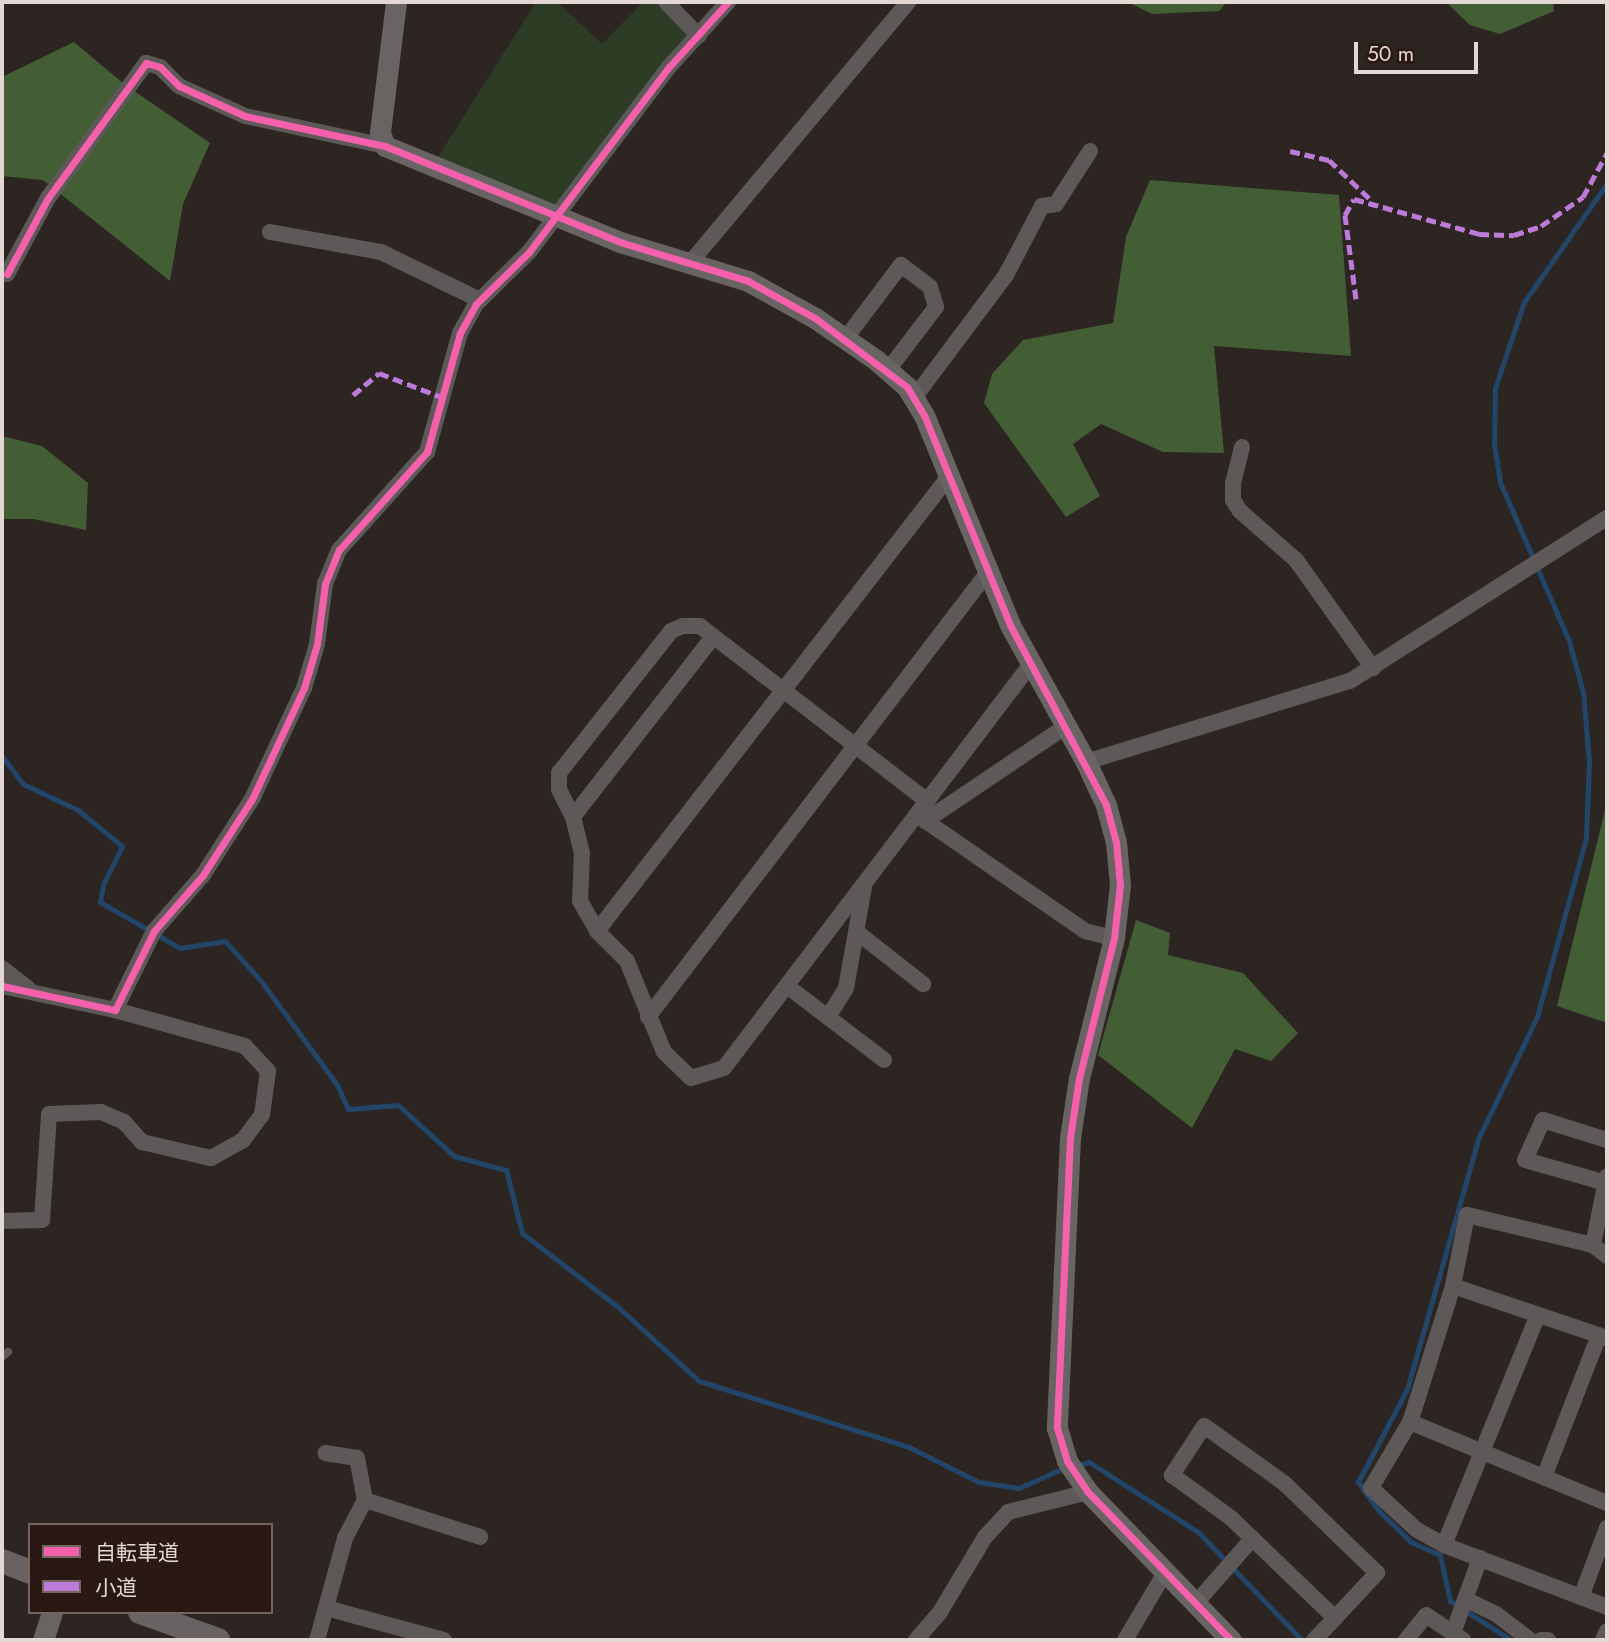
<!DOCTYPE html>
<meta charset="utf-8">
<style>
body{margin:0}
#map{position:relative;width:1609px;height:1642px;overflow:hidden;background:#2d2521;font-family:Jost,"Noto Sans JP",sans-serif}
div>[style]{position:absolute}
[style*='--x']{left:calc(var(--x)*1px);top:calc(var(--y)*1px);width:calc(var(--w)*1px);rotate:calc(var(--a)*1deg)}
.green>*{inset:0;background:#2d3c24}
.forest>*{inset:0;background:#435e35}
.stream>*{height:5px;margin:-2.5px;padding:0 2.5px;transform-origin:2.5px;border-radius:2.5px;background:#22466a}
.lane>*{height:8px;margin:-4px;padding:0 4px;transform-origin:4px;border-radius:4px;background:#5d5959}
.street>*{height:16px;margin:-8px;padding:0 8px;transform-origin:8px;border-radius:8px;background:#5d5959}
.secondary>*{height:21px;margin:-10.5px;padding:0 10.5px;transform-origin:10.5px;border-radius:10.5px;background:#686463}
.primary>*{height:24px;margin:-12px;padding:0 12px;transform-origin:12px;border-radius:12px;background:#686262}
.quiet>*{height:5px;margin-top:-2.5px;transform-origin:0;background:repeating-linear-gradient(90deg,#bd7bd9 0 10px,transparent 0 15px)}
.cycleway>*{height:7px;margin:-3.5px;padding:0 3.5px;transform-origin:3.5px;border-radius:3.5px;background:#f560ab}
span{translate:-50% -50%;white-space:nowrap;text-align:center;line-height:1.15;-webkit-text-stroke:7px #291912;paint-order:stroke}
.frame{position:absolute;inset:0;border:4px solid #e3d8d3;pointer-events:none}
.legend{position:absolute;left:28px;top:1523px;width:245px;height:91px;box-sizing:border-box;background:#291912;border:2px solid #73655f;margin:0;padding:9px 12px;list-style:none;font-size:21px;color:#e3d8d3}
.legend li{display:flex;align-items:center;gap:14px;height:35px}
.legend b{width:35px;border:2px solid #73655f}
.scale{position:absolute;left:1354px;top:42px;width:124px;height:32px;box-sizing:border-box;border:4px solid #e3d8d3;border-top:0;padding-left:9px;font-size:21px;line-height:24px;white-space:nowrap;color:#e3d8d3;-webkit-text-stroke:5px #291912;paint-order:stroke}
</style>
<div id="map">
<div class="green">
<i style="clip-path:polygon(536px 2px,557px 2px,602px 44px,643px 2px,659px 2px,690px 35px,556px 210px,436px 160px)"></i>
</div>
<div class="forest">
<i style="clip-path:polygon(1128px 2px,1227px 2px,1219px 11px,1152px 14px)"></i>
<i style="clip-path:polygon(1446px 2px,1553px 2px,1554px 11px,1500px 34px,1470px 25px)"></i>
<i style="clip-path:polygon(74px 42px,124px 84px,210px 143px,183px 204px,170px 281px,43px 180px,2px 176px,2px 77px)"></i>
<i style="clip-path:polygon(1150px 180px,1339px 195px,1351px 356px,1214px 346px,1224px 453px,1163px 452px,1101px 424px,1073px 444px,1100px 496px,1066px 517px,984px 403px,992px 374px,1023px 340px,1113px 323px,1126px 237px)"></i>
<i style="clip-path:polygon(2px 436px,42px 446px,88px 483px,86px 530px,33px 519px,2px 519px)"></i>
<i style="clip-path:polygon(1607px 802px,1607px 1023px,1557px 1006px)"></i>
<i style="clip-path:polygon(1136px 920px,1170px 933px,1168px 955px,1243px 973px,1298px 1033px,1271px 1061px,1235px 1049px,1192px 1128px,1098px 1055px)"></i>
</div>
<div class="stream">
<i style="--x:2;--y:756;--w:35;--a:53"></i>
<i style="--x:23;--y:784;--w:61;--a:25.3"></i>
<i style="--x:78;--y:810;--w:57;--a:39.3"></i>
<i style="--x:122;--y:846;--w:43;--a:116"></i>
<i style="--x:103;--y:885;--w:17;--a:100"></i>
<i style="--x:100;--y:902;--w:92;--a:29.9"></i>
<i style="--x:180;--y:948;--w:46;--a:-8.8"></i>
<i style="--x:225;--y:941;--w:54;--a:48"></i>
<i style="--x:261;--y:981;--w:129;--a:53.8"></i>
<i style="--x:337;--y:1085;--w:26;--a:65"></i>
<i style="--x:348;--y:1109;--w:50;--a:-4.6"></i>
<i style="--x:398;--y:1105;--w:76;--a:42.3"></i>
<i style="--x:454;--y:1156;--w:54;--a:15.1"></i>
<i style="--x:506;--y:1170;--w:65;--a:75.7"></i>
<i style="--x:522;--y:1233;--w:121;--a:37.6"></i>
<i style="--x:618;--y:1307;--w:110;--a:42.4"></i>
<i style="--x:699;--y:1381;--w:220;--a:17.4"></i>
<i style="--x:909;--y:1447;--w:78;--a:26.6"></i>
<i style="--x:979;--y:1482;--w:40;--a:8.5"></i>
<i style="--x:1019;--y:1488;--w:49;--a:-24"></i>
<i style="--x:1077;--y:1465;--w:12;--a:-14"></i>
<i style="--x:1089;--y:1462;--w:130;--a:32.7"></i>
<i style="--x:1198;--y:1532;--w:150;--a:46.1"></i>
<i style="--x:1511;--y:1640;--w:72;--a:-147.4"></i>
<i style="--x:1450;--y:1601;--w:47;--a:-102.3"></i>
<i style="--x:1440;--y:1555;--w:32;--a:-156"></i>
<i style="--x:1411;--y:1542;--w:45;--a:-135.9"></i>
<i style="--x:1379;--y:1511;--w:36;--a:-126"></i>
<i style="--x:1358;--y:1482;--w:105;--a:-62.2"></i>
<i style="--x:1407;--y:1389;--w:262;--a:-74.1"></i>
<i style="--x:1479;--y:1137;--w:133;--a:-64.2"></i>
<i style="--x:1537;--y:1017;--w:186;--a:-74.7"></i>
<i style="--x:1586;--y:838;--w:77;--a:-87.8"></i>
<i style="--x:1589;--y:761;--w:69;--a:-95"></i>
<i style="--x:1583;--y:692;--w:53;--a:-105.4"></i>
<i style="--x:1569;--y:641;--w:173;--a:-113.5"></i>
<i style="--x:1500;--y:482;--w:36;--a:-99"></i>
<i style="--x:1494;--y:446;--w:58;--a:-89"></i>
<i style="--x:1495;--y:388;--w:91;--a:-71.4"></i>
<i style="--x:1524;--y:302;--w:145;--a:-55.1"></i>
</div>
<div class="lane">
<i style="--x:2;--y:1357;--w:8;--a:-40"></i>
</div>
<div class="street">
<i style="--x:666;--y:2;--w:47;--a:45.9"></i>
<i style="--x:270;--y:232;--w:113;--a:10.2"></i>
<i style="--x:381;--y:252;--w:110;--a:25.9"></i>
<i style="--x:690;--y:263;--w:340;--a:-50.1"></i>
<i style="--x:7;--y:274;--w:86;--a:-61.7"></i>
<i style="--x:48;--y:198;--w:167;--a:-54"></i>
<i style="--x:146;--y:63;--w:15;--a:16"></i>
<i style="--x:160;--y:67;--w:27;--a:45"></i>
<i style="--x:179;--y:86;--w:72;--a:24.4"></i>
<i style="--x:245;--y:116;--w:143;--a:12.1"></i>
<i style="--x:845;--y:339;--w:93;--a:-52.9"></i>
<i style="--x:901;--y:265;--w:36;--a:37"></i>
<i style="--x:930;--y:287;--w:21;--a:73"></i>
<i style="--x:936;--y:307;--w:79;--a:127.3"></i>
<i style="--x:914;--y:398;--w:154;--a:-53.2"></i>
<i style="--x:1006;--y:275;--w:78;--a:-62.4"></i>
<i style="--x:1042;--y:206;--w:14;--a:-8"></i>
<i style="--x:1056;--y:204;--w:63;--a:-57.3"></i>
<i style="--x:1242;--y:447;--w:37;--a:104"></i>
<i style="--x:1233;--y:483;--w:17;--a:90"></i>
<i style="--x:1233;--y:500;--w:13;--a:58"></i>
<i style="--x:1240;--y:511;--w:74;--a:41.2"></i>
<i style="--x:1296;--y:560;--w:133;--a:54.5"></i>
<i style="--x:713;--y:637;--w:228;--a:127.9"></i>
<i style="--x:573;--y:817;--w:37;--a:76"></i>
<i style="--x:582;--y:853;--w:48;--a:92.4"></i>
<i style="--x:580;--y:901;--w:34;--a:60"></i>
<i style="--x:597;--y:931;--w:42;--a:45"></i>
<i style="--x:627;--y:961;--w:98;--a:67.9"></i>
<i style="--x:664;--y:1052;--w:37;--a:44"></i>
<i style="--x:691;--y:1078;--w:34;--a:-17"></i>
<i style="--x:724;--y:1068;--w:507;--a:-52.77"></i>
<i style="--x:1086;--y:762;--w:276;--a:-17.1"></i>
<i style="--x:1350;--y:681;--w:304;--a:-32.4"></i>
<i style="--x:917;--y:815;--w:204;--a:34.6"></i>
<i style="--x:1085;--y:931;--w:30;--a:14"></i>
<i style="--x:573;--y:817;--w:31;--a:-117"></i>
<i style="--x:559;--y:789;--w:16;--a:-90"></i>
<i style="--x:559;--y:773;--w:181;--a:-51.7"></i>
<i style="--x:671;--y:631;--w:13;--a:-23"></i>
<i style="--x:683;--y:626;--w:17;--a:0"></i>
<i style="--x:700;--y:626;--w:287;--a:37.6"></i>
<i style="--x:925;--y:821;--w:169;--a:-33.9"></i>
<i style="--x:597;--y:931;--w:577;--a:-52.26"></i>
<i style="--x:858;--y:933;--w:83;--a:38.1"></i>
<i style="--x:2;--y:968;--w:33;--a:38"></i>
<i style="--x:2;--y:986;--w:116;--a:12"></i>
<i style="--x:115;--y:1010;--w:88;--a:-63.7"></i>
<i style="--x:154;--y:931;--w:74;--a:-48.8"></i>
<i style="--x:203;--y:875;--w:90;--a:-57.2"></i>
<i style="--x:252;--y:799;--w:123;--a:-64.9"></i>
<i style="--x:304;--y:688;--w:46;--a:-73.5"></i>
<i style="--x:317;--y:644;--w:61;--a:-82.4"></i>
<i style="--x:325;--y:584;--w:37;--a:-68"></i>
<i style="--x:339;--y:550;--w:132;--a:-48.1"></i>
<i style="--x:427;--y:452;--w:123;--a:-74.5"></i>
<i style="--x:460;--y:333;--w:33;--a:-61"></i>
<i style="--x:476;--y:304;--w:74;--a:-44.5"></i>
<i style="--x:529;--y:252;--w:232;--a:-52.9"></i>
<i style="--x:669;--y:67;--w:88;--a:-47.8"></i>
<i style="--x:787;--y:986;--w:122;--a:37.3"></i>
<i style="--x:648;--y:1017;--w:560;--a:-52.62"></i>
<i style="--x:828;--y:1017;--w:34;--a:-58"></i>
<i style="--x:846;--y:988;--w:103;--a:-79.9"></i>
<i style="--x:1606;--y:1183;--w:84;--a:-164.1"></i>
<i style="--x:1525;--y:1160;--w:44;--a:-65.8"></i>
<i style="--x:1543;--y:1120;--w:67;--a:17.4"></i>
<i style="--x:2;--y:1221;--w:40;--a:-1.4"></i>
<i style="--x:42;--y:1220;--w:106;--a:-86.2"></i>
<i style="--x:49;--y:1114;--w:52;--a:-2.2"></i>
<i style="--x:101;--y:1112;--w:25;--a:23"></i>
<i style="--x:124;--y:1122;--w:27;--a:48"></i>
<i style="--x:142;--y:1142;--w:71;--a:13.1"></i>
<i style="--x:211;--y:1158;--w:37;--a:-29"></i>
<i style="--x:243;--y:1140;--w:31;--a:-53"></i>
<i style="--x:262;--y:1115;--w:44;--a:-82.2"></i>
<i style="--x:268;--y:1071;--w:34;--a:-133"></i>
<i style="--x:245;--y:1046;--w:135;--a:-164.5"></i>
<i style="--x:1593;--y:1245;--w:70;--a:-78.5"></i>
<i style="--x:1607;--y:1256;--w:18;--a:-142"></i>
<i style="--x:1593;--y:1245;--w:130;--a:-166.6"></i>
<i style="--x:1467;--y:1215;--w:72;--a:101.2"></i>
<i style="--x:1453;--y:1286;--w:143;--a:107.5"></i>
<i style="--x:1410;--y:1422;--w:77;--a:120.6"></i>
<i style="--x:1371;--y:1488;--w:62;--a:42.4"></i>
<i style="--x:1417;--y:1530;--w:31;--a:29"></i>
<i style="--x:1444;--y:1545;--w:174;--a:20.8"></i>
<i style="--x:1453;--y:1286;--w:163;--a:18.7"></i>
<i style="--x:1410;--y:1422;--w:213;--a:22.4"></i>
<i style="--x:1544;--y:1477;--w:152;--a:-68.8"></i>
<i style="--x:365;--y:1500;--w:121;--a:17.8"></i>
<i style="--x:1444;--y:1545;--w:248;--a:-67.8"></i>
<i style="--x:1581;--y:1597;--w:74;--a:-69.4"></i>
<i style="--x:1465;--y:1599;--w:34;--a:26"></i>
<i style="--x:1496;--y:1614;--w:43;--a:37.4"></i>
<i style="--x:1196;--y:1603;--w:86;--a:-48.8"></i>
<i style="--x:326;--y:1608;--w:122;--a:15.2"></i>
<i style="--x:1453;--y:1633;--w:80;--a:-70.2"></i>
<i style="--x:317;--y:1640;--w:106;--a:-74.6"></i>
<i style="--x:345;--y:1538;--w:43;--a:-62.2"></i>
<i style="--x:365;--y:1500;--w:43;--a:-100.8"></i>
<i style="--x:357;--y:1458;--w:32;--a:-171"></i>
<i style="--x:916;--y:1640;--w:37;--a:-49"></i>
<i style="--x:940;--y:1612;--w:87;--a:-59"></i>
<i style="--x:985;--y:1537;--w:34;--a:-47"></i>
<i style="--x:1008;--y:1512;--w:82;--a:-14"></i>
<i style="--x:1125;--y:1640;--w:80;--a:-59.3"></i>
<i style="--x:1314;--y:1640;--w:30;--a:-46"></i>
<i style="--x:1335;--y:1618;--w:62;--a:-47"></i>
<i style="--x:1377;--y:1573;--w:129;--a:-135.9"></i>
<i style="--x:1284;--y:1483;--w:98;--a:-144.5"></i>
<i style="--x:1204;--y:1426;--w:59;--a:123.1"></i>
<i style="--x:1172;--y:1475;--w:73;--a:36.1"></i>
<i style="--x:1231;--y:1518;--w:144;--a:43.9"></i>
<i style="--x:1406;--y:1640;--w:32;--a:-51"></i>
<i style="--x:1426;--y:1615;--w:45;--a:34"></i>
<i style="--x:1541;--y:1640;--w:7;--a:0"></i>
<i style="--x:1603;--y:1640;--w:10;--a:-66"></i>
</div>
<div class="secondary">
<i style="--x:396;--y:2;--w:132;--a:97"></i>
<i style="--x:380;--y:133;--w:14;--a:69"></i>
<i style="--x:385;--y:146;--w:254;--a:22.2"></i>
<i style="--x:620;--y:242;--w:134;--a:16.9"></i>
<i style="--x:748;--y:281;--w:77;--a:28.9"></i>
<i style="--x:815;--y:318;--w:74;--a:34.5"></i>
<i style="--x:876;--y:360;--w:41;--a:41.1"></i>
<i style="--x:907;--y:387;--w:33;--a:59"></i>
<i style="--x:924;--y:415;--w:227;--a:67.7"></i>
<i style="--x:1010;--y:625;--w:157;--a:61"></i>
<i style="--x:1086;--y:762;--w:47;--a:65.1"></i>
<i style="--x:1106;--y:805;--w:38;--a:75"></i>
<i style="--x:1116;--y:842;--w:43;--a:84.7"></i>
<i style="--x:1120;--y:885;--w:53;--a:96.5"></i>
<i style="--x:1114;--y:938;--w:144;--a:104"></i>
<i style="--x:1079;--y:1078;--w:61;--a:98.5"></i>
<i style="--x:1070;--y:1138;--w:290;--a:92.6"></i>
<i style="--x:1057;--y:1428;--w:34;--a:73"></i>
<i style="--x:1067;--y:1461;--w:37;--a:56"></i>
<i style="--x:1088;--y:1492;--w:206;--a:46"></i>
<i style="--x:43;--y:1640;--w:29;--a:-72"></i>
</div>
<div class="primary">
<i style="--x:2;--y:1561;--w:30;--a:21"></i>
<i style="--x:140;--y:1612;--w:83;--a:19.7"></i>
</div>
<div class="quiet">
<i style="--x:1290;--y:151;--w:40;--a:13"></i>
<i style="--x:1329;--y:160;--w:58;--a:43.6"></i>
<i style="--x:1356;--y:299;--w:85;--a:-97.5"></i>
<i style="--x:1345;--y:215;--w:18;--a:-61"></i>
<i style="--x:1354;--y:199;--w:130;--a:15.6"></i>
<i style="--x:1479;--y:234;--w:35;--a:2"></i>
<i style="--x:1514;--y:235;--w:28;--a:-18"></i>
<i style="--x:1541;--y:226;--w:51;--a:-34.6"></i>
<i style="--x:1583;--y:197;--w:50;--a:-61.4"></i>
<i style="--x:353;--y:395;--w:34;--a:-40"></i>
<i style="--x:379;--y:373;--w:70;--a:21"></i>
</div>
<div class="cycleway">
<i style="--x:7;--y:274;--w:86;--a:-61.7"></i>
<i style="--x:48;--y:198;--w:167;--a:-54"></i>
<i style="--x:146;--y:63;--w:15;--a:16"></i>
<i style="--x:160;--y:67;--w:27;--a:45"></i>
<i style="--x:179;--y:86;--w:72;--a:24.4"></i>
<i style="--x:245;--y:116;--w:143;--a:12.1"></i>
<i style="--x:385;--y:146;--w:254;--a:22.2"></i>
<i style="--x:620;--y:242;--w:134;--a:16.9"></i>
<i style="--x:748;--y:281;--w:77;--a:28.9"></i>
<i style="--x:815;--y:318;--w:115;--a:36.9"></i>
<i style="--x:907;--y:387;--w:33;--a:59"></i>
<i style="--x:924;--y:415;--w:227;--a:67.7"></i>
<i style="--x:1010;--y:625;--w:204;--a:61.9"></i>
<i style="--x:1106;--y:805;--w:38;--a:75"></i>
<i style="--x:1116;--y:842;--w:43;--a:84.7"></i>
<i style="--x:1120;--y:885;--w:53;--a:96.5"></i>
<i style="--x:1114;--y:938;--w:144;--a:104"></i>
<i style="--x:1079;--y:1078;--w:61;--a:98.5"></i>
<i style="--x:1070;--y:1138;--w:290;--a:92.6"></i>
<i style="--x:1057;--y:1428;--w:34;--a:73"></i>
<i style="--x:1067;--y:1461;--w:37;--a:56"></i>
<i style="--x:1088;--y:1492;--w:206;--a:46"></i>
<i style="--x:2;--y:986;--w:116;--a:12"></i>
<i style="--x:115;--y:1010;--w:88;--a:-63.7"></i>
<i style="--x:154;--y:931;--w:74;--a:-48.8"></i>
<i style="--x:203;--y:875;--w:90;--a:-57.2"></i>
<i style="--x:252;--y:799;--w:123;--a:-64.9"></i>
<i style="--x:304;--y:688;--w:46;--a:-73.5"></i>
<i style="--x:317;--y:644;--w:61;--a:-82.4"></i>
<i style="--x:325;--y:584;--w:37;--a:-68"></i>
<i style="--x:339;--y:550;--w:132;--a:-48.1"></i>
<i style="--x:427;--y:452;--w:123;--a:-74.5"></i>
<i style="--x:460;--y:333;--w:33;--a:-61"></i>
<i style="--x:476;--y:304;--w:74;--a:-44.5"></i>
<i style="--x:529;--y:252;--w:232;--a:-52.9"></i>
<i style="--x:669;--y:67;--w:88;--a:-47.8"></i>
</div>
<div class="frame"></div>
<ul class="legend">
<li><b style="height:9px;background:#f560ab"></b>自転車道</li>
<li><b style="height:9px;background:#bd7bd9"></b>小道</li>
</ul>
<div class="scale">50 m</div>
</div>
